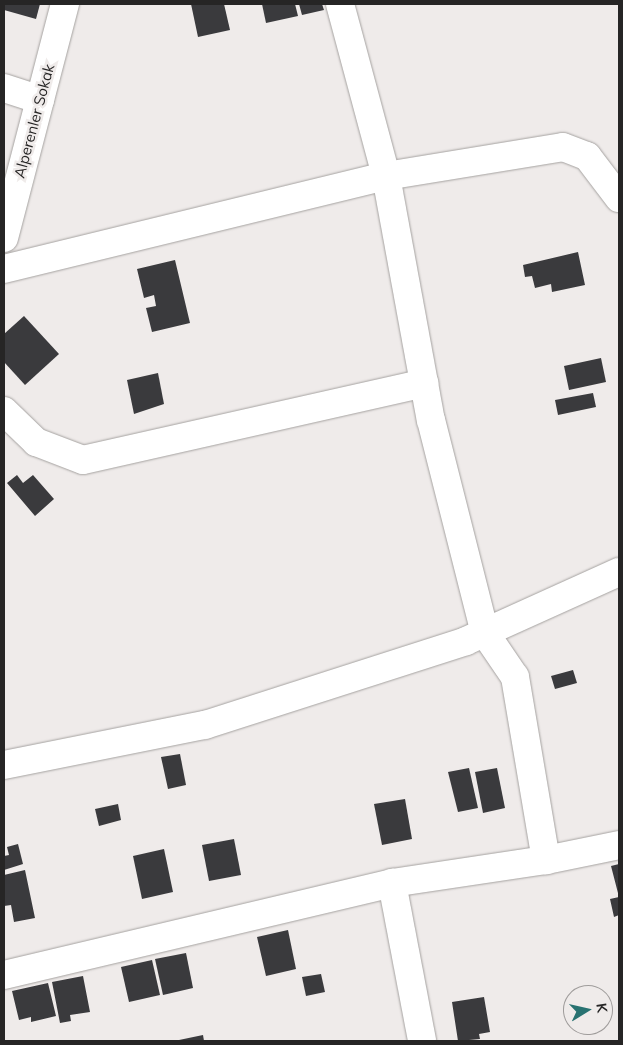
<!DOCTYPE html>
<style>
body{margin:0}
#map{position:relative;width:623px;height:1045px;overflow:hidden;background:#efebea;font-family:Mulish,sans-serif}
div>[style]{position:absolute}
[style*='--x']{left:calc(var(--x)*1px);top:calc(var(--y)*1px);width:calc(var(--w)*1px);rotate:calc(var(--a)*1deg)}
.building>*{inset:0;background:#3a3a3d}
.roads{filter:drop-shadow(0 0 1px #a5a2a0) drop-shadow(0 0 1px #a5a2a0)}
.minor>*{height:28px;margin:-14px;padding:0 14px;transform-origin:14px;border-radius:14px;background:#fff}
span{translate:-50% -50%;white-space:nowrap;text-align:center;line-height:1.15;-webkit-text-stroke:5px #efebea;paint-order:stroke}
.street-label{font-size:15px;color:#262525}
.frame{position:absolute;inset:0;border:5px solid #262525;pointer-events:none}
.north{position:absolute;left:563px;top:985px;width:50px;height:50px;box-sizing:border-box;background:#efebea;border:1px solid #9f9c9b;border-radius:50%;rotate:81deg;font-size:14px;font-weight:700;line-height:20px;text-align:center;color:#262525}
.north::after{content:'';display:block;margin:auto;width:18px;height:22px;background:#287271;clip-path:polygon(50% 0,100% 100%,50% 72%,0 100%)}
</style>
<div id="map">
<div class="building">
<i style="clip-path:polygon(4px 4px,40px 4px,36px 19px,4px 10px)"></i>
<i style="clip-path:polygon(191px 4px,224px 4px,230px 30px,198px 37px)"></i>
<i style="clip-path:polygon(262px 4px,295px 4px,298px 16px,266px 23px)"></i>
<i style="clip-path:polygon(299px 4px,322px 4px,324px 10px,302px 15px)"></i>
<i style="clip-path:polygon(578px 252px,585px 285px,552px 292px,551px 284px,535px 288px,532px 276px,525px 277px,523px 265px)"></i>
<i style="clip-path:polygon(175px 260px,190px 323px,152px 332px,146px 308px,156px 306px,154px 295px,144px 298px,137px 269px)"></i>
<i style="clip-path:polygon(24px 316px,59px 354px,25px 385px,4px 362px,4px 334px)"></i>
<i style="clip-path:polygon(601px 358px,606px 382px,569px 390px,564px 366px)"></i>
<i style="clip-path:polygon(158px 373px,164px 404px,134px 414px,127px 380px)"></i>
<i style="clip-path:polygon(593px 393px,596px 407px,558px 415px,555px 400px)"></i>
<i style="clip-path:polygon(17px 475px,23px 483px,33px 475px,54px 499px,35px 516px,7px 483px)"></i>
<i style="clip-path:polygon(573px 670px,577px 683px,555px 689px,551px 676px)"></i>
<i style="clip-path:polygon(180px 754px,186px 785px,168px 789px,161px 757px)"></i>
<i style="clip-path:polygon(469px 768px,478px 808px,458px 812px,448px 772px)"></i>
<i style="clip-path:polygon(497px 768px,505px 808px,483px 813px,475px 772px)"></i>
<i style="clip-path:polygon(405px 799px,412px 839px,382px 845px,374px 804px)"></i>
<i style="clip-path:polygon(118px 804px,121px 820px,99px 826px,95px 809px)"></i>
<i style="clip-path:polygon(234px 839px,241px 875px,209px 881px,202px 845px)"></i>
<i style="clip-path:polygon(18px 844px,23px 864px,4px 870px,4px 856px,9px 855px,7px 847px)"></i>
<i style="clip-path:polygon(164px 849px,173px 892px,142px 899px,133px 856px)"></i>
<i style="clip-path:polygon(619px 864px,619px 915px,614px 917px,610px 899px,619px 897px,611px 866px)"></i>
<i style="clip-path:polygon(25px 870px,35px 918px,14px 922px,11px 905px,4px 906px,4px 875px)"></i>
<i style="clip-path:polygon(288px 930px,296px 969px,266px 976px,257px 937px)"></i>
<i style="clip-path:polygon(186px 953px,193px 988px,163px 995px,155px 959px)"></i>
<i style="clip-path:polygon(152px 960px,160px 995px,129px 1002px,121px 967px)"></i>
<i style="clip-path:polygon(321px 974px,325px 992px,306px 996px,302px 977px)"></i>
<i style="clip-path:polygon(83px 976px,90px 1012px,70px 1015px,71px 1021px,60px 1023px,52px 982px)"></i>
<i style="clip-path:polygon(48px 983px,56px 1016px,31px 1022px,31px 1017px,19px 1020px,12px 991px)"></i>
<i style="clip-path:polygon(484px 997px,490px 1032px,479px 1034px,480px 1039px,458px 1041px,452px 1002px)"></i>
<i style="clip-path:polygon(203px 1035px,204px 1041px,179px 1041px,179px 1040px)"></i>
</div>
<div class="roads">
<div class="minor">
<i style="--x:340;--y:4;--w:178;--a:75"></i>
<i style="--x:386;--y:176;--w:248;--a:79.6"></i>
<i style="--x:431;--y:420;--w:220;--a:75.8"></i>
<i style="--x:485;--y:633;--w:53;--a:55.7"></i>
<i style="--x:515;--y:677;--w:186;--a:80.4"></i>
<i style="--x:4;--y:88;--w:38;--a:18"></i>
<i style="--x:4;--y:238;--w:242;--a:-75.4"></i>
<i style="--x:4;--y:269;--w:393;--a:-13.7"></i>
<i style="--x:386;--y:176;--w:179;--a:-9.3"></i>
<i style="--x:563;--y:147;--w:26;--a:21"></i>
<i style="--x:587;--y:156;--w:53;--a:52.7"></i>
<i style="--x:4;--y:411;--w:45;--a:44.1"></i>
<i style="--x:36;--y:442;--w:50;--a:21"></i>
<i style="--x:83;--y:460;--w:350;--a:-12.7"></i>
<i style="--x:4;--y:765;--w:205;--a:-11.3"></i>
<i style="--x:205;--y:725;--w:274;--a:-17.8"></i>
<i style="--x:466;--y:641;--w:168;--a:-24.3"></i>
<i style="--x:392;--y:883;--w:161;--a:79.2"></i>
<i style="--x:4;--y:975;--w:399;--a:-13.3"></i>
<i style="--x:392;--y:883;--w:156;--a:-8.5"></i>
<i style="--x:546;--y:860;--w:75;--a:-11.6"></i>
</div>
</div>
<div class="street-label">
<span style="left:34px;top:121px;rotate:-75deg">Alperenler Sokak</span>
</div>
<div class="frame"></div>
<div class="north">K</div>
</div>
